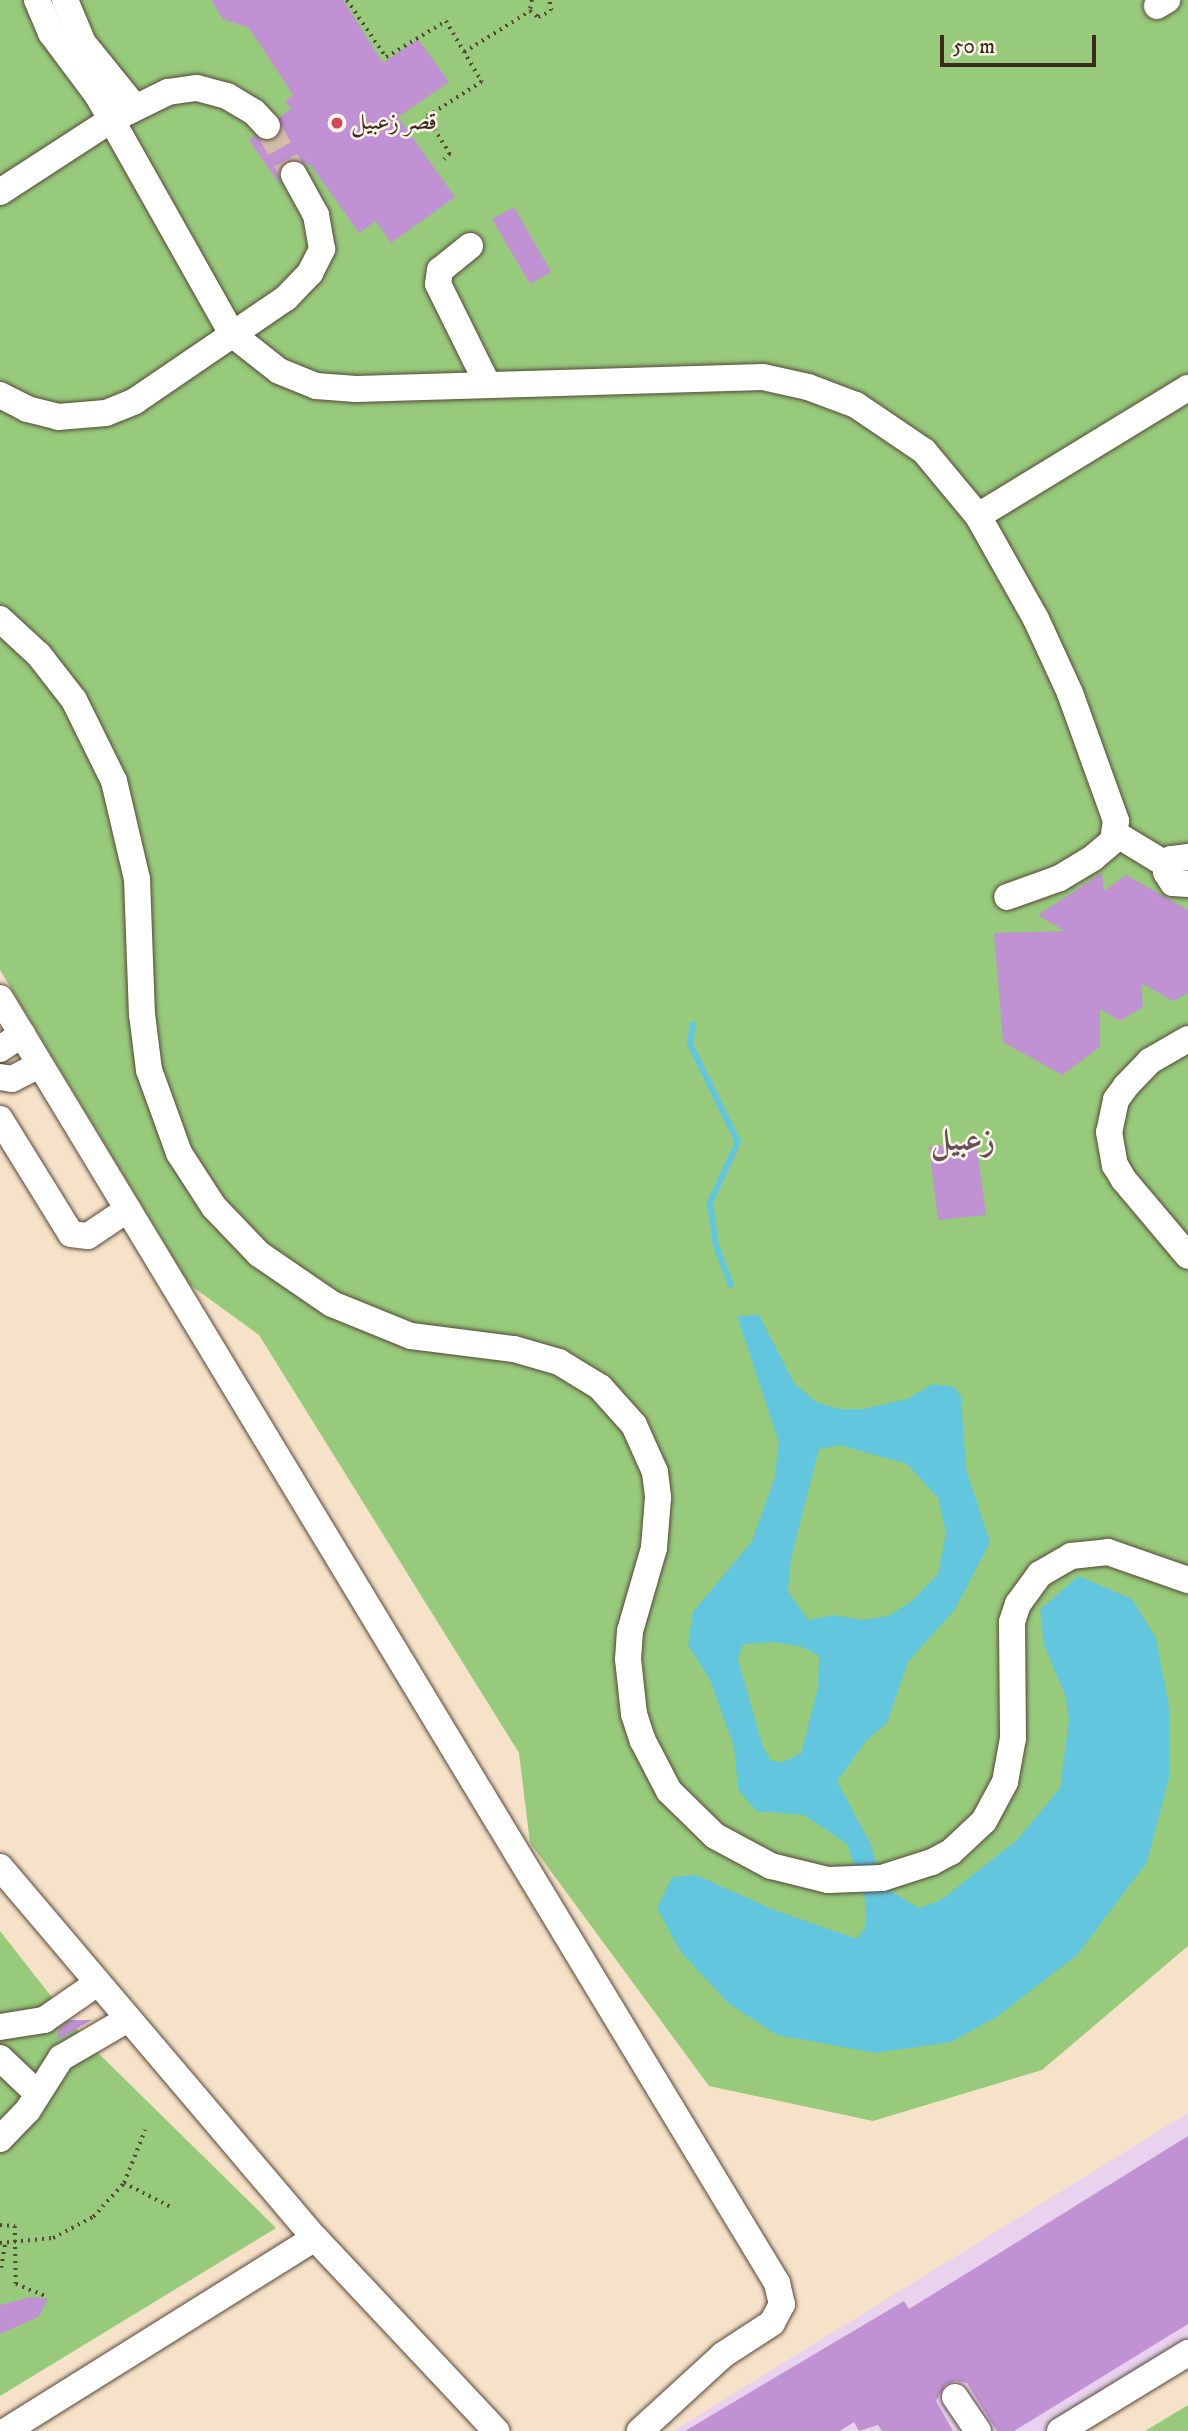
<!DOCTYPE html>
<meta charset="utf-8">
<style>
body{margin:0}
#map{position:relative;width:1188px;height:2431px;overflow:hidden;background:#f6e2c8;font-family:"IM FELL DW Pica",Amiri,serif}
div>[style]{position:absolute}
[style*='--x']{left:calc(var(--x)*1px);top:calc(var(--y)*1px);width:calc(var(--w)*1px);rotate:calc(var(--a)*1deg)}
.built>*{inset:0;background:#e8d2ee}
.green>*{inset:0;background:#97ca7b}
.water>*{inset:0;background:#61c6de}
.stream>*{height:6px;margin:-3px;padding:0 3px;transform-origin:3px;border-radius:3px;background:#61c6de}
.building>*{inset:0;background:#c091d3}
.minor-tunnel>*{height:26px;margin-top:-13px;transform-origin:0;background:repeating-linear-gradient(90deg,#d1bda6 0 26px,transparent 0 39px)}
.path>*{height:3.5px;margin-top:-1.75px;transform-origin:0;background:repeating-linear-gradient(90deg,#574638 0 2px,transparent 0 7px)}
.roads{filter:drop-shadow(0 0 2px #574638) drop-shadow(0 0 2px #574638)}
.minor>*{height:26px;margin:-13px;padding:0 13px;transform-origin:13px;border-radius:13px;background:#fff}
.dots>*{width:19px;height:19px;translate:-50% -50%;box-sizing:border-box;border:4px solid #fcf5e5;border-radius:50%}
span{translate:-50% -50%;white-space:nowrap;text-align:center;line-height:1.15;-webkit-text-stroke:5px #fcf5e5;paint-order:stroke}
.poi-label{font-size:24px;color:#3b2a1e}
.left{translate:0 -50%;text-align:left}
.district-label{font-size:32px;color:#6a4e5d;font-weight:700}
.scale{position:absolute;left:940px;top:35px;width:156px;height:32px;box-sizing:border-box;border:4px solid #3b2a1e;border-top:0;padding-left:9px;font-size:21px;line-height:24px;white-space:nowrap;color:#3b2a1e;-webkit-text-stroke:5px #fcf5e5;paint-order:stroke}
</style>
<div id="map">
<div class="built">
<i style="clip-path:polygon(1188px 2113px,1188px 2357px,1069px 2431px,673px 2431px)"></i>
</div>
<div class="green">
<i style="clip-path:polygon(0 0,1188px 0,1188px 1946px,1042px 2070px,873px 2121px,709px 2086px,530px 1843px,519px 1753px,259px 1335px,190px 1285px,0 970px)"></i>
<i style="clip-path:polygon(0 1931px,86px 2041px,276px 2228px,0 2396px)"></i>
<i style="clip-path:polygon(1188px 2405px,1188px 2431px,1145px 2431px)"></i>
</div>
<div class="water">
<i style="clip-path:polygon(evenodd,759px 1315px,794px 1383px,816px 1402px,838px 1409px,863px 1409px,907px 1399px,933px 1384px,954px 1387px,961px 1396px,966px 1469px,990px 1542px,955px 1609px,908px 1662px,887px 1723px,867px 1740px,837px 1781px,871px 1845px,882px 1886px,919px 1908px,941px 1900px,1017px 1840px,1060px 1788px,1069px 1719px,1065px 1695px,1044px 1645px,1040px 1610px,1078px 1576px,1132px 1599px,1156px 1638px,1169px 1707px,1169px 1778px,1147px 1862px,1077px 1955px,998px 2016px,951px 2042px,875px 2053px,777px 2035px,728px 2003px,680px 1951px,657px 1908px,672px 1877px,696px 1875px,774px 1910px,857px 1939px,866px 1925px,865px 1900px,847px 1844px,804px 1815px,756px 1811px,738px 1789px,734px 1747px,710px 1680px,688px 1645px,693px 1612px,752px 1541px,774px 1480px,779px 1443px,737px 1316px,759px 1315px,839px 1445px,907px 1464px,938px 1498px,946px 1533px,938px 1574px,912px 1601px,888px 1616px,863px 1620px,833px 1615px,808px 1620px,788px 1591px,791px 1558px,819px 1449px,839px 1445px,759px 1315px,775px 1642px,802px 1647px,819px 1656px,818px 1688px,801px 1753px,783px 1762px,771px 1761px,763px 1747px,738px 1660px,743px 1644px,775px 1642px)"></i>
</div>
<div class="stream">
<i style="--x:693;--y:1024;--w:20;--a:99"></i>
<i style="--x:690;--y:1044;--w:109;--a:63.9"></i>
<i style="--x:738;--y:1142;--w:67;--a:114.7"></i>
<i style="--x:710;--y:1203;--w:43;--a:82.1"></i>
<i style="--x:716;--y:1246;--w:42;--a:69"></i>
</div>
<div class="building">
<i style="clip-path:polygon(211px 0,343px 0,383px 63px,418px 39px,449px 82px,398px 117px,455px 197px,391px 243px,376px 221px,359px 233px,310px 164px,286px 162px,278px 174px,280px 185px,249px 140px,254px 136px,270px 141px,278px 137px,280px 117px,291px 109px,285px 101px,293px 95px,249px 28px,223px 19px)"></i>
<i style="clip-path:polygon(514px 207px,551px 272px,530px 284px,492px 219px)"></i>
<i style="clip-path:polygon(1102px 873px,1104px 891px,1126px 875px,1188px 910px,1188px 993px,1173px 1001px,1141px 983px,1143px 1007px,1120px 1021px,1100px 1009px,1100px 1047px,1062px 1075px,1003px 1042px,994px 933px,1065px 931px,1038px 915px)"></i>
<i style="clip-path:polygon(976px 1141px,986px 1215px,938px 1220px,929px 1147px)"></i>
<i style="clip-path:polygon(71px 2020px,92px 2020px,57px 2040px,59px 2029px)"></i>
<i style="clip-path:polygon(1188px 2136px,1188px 2324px,1014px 2431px,997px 2431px,967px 2383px,955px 2381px,946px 2384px,936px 2401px,953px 2431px,882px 2431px,878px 2425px,859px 2431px,854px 2422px,840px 2431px,685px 2431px,904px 2301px,909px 2309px)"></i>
<i style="clip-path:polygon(31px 2297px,48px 2299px,38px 2317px,0 2334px,0 2305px)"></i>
</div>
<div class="minor-tunnel">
<i style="--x:267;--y:126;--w:56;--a:61.1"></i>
</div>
<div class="path">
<i style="--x:347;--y:0;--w:69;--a:55.6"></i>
<i style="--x:386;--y:57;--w:70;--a:-31"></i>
<i style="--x:446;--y:21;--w:71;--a:59.5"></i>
<i style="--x:482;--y:82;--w:65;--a:147.5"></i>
<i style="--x:427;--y:117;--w:44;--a:58.1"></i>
<i style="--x:450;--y:154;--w:8;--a:135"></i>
<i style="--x:532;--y:0;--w:11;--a:100"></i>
<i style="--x:530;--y:11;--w:10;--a:37"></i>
<i style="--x:538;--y:17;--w:14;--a:-25"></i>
<i style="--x:551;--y:11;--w:11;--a:-100"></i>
<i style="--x:464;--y:52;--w:78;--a:-31.8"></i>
<i style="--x:124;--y:2183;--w:51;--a:27.1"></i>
<i style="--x:0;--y:2225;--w:15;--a:4"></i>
<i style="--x:15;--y:2226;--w:58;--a:89"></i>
<i style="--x:16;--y:2284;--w:31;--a:22"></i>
<i style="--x:0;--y:2243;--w:53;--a:-5.4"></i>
<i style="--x:53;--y:2238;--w:45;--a:-27.7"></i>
<i style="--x:93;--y:2217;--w:46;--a:-47.6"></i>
<i style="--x:124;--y:2183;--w:57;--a:-68.4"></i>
<i style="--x:1;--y:2268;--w:24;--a:-81"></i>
</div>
<div class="roads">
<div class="minor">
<i style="--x:37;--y:0;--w:36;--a:67"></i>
<i style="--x:51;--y:33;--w:79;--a:53.3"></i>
<i style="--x:98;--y:96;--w:273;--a:60.6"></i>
<i style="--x:232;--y:334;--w:60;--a:38.2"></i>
<i style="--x:279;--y:371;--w:40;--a:22"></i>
<i style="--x:316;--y:386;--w:40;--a:4.3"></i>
<i style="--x:356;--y:389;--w:407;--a:-1.7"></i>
<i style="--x:763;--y:377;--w:46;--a:12.5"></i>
<i style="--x:808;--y:387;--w:51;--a:20.6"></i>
<i style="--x:856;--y:405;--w:82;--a:34.1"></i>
<i style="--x:924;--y:451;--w:85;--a:50.3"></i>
<i style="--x:978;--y:516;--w:118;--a:60.6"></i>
<i style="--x:1036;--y:619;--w:81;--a:65.3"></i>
<i style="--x:1070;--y:693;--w:136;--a:70.2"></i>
<i style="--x:1116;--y:821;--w:20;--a:99"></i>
<i style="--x:1113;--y:841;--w:26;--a:140"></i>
<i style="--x:1093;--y:858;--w:39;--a:149"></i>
<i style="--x:1060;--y:878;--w:56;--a:160.3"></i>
<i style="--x:65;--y:0;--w:47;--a:67.3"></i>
<i style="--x:83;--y:43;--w:81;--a:51"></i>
<i style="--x:1157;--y:6;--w:12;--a:-31"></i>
<i style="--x:0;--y:192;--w:132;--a:-33"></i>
<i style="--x:111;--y:120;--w:64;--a:-26.2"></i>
<i style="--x:168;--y:92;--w:29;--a:-8"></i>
<i style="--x:197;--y:88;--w:31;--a:15"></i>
<i style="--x:227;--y:96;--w:31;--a:31"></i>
<i style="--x:254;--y:112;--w:19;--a:47"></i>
<i style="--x:470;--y:246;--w:38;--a:141"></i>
<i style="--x:440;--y:270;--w:14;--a:98"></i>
<i style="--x:438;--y:284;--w:110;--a:63.7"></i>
<i style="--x:0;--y:395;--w:30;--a:27"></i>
<i style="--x:27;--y:409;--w:32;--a:14"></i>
<i style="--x:58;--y:417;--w:48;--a:-4.8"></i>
<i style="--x:106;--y:413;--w:31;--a:-22"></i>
<i style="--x:135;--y:401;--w:183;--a:-34.3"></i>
<i style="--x:286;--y:298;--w:35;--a:-46"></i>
<i style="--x:310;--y:273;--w:27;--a:-63"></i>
<i style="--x:322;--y:249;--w:35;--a:-100"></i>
<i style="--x:316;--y:215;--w:46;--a:-118.8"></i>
<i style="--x:978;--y:516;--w:246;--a:-31.4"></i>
<i style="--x:0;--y:619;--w:53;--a:42.7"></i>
<i style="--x:39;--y:655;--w:57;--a:52.1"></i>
<i style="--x:74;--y:700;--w:90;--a:63.7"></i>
<i style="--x:114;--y:781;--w:101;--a:76.8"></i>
<i style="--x:137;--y:879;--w:135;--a:87.9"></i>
<i style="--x:142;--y:1014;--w:56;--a:82.9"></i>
<i style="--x:149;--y:1070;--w:88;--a:70.1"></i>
<i style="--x:179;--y:1153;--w:64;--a:57.1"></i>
<i style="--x:214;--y:1207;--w:65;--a:46.2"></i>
<i style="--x:259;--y:1254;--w:88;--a:34.4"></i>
<i style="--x:332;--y:1304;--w:85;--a:22.1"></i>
<i style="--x:411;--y:1336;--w:104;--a:7.2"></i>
<i style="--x:514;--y:1349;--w:47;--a:16.1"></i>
<i style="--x:559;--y:1362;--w:48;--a:31.4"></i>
<i style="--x:600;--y:1387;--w:51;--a:48.2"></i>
<i style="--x:634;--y:1425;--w:51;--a:65.9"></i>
<i style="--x:655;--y:1472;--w:26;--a:83"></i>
<i style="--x:658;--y:1498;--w:50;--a:94.6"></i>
<i style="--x:654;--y:1548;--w:86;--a:106.1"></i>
<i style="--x:630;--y:1631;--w:28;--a:94"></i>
<i style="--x:628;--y:1659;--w:55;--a:83.8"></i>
<i style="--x:634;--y:1714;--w:28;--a:72"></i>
<i style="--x:643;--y:1741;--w:56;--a:62.5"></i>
<i style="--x:669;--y:1791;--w:64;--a:44.4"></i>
<i style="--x:715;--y:1836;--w:64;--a:28.2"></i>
<i style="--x:771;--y:1866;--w:59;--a:13.8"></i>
<i style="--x:828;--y:1880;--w:54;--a:-2.1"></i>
<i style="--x:882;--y:1878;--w:52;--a:-17.7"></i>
<i style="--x:932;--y:1862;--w:21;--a:-28"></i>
<i style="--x:951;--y:1852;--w:45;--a:-43.2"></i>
<i style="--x:984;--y:1821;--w:44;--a:-61.7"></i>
<i style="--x:1005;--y:1782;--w:45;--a:-79.7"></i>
<i style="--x:1013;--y:1738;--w:116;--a:-90.5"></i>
<i style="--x:1012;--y:1622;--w:19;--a:-72"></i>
<i style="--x:1018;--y:1604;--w:37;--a:-54"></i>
<i style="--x:1040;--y:1574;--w:36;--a:-30"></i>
<i style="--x:1071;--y:1556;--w:37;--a:-6"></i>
<i style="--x:1108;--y:1552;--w:85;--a:19.3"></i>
<i style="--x:1116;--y:834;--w:60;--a:31.3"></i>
<i style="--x:1188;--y:857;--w:17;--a:173"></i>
<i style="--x:1171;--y:859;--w:14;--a:111"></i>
<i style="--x:1166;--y:872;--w:13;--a:58"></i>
<i style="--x:1173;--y:883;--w:15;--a:4"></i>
<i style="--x:0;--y:998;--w:1502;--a:58.84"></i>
<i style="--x:777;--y:2283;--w:22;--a:77"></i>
<i style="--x:782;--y:2304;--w:21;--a:118"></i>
<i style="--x:772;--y:2323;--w:59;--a:146.9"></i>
<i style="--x:723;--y:2355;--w:113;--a:137.5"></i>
<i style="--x:1188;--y:1039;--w:44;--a:149.9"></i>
<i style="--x:1150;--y:1061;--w:35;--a:134"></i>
<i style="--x:1126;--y:1086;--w:17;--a:126"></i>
<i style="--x:1116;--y:1100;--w:33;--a:102"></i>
<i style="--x:1109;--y:1132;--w:34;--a:80"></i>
<i style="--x:1115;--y:1165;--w:17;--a:59"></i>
<i style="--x:1124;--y:1180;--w:99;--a:49.9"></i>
<i style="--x:0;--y:1049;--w:27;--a:-34"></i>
<i style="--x:0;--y:1077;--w:12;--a:9"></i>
<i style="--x:12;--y:1079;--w:31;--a:-27"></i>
<i style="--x:0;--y:1119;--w:135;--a:58.3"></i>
<i style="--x:71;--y:1234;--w:17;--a:7"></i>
<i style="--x:88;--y:1236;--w:48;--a:-34"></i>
<i style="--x:0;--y:1867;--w:487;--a:49.7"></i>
<i style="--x:315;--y:2238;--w:265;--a:46.8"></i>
<i style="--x:0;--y:2027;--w:45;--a:-9"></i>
<i style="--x:44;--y:2020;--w:63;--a:-34.7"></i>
<i style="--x:0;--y:2058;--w:52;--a:43.5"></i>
<i style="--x:0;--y:2139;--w:40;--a:-46"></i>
<i style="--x:28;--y:2110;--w:62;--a:-57.6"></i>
<i style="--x:61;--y:2058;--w:75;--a:-30.3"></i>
<i style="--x:955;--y:2397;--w:41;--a:55.9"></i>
<i style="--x:6;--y:2431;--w:364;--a:-32"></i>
<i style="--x:1060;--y:2431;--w:150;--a:-31.4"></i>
</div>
</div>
<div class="dots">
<i style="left:337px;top:123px;background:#d1495b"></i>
</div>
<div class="poi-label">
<span class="left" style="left:351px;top:123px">قصر زعبيل</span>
</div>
<div class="district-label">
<span style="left:963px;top:1141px">زعبيل</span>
</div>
<div class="scale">50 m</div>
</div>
